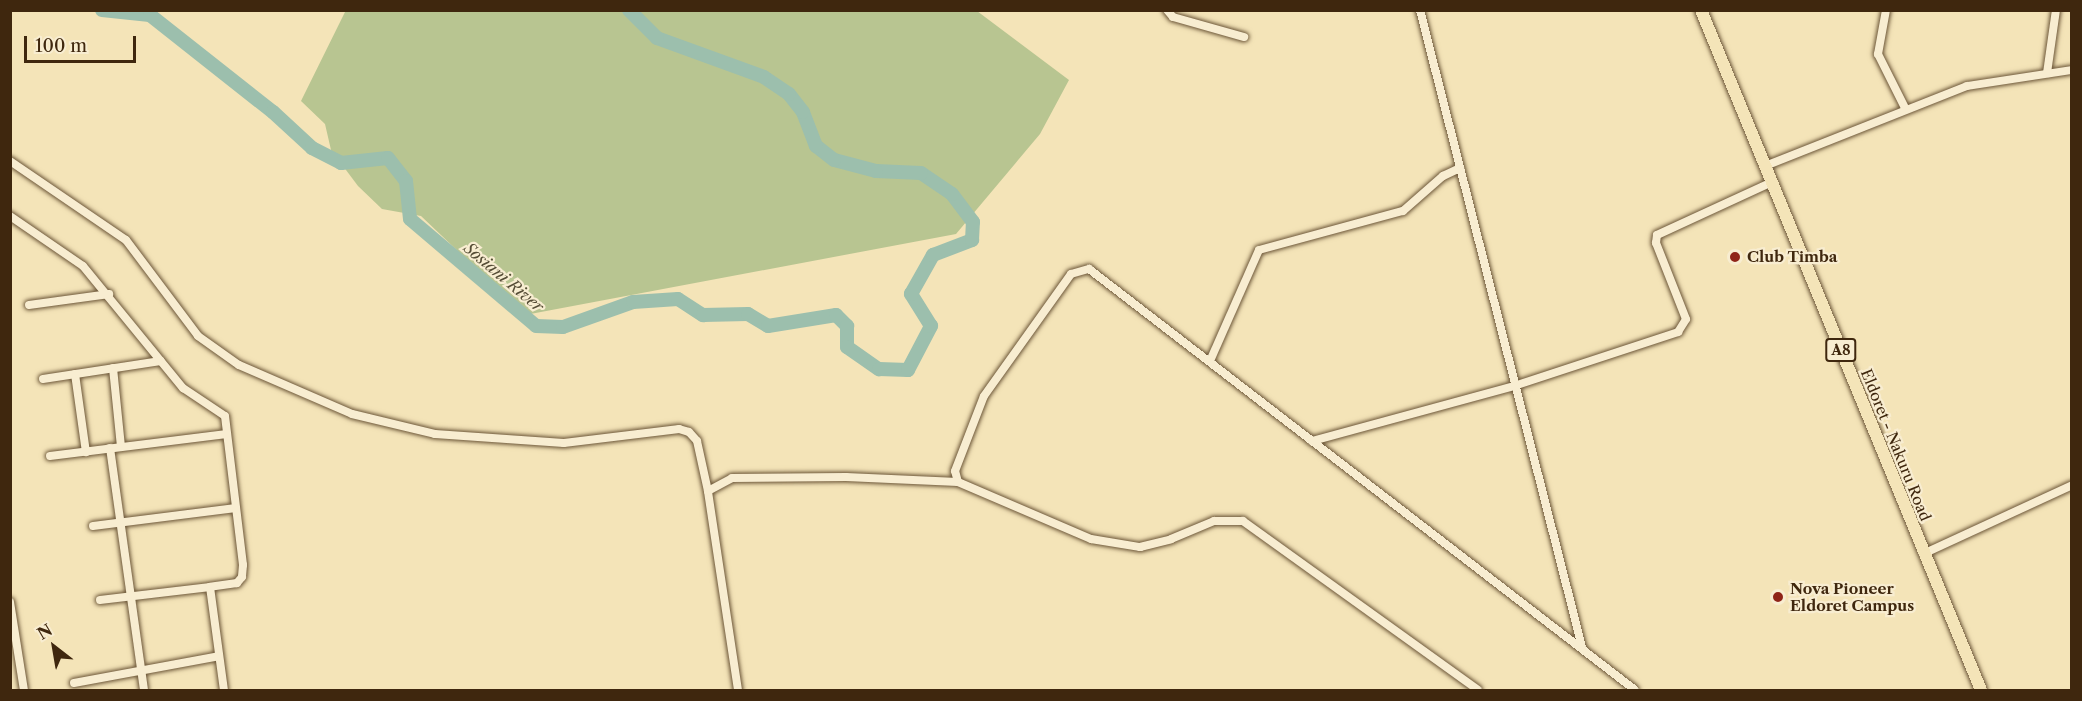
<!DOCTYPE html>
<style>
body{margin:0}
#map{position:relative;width:2082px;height:701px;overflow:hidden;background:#f4e4b8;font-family:"Libre Caslon Text",serif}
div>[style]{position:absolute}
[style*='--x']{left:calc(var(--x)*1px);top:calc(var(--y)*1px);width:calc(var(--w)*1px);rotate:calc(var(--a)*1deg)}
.green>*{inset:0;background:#b8c591}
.river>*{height:14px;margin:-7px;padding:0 7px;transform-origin:7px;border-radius:7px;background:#9cbfad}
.roads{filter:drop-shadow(0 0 2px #6c5638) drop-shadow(0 0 2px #6c5638)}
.minor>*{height:8px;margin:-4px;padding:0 4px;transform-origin:4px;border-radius:4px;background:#f8edd1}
.highway>*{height:12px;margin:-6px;padding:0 6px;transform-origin:6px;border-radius:6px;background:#f4e4b8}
.dots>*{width:16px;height:16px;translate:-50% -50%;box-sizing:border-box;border:3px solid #f8edd1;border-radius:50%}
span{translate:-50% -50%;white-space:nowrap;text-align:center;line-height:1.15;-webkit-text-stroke:4.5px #f8edd1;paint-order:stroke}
.shield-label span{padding:2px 4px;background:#f8edd1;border:2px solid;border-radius:4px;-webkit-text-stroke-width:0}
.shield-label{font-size:14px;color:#3f270e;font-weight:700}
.poi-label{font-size:15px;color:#3f270e;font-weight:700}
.left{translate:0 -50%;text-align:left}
.street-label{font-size:15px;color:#3f270e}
.water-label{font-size:16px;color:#564d36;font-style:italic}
.frame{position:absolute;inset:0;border:12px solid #3f270e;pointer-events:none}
.north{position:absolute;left:24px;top:617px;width:60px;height:60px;-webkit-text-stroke:4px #f8edd1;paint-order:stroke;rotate:329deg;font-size:16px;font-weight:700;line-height:24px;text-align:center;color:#3f270e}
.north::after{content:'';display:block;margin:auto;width:21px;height:27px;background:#3f270e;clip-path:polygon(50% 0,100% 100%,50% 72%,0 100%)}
.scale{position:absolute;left:24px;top:36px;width:112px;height:27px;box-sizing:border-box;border:3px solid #3f270e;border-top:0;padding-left:8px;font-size:18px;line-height:21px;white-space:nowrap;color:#3f270e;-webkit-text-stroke:4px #f8edd1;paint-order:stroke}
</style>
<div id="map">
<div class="green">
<i style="clip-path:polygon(346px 10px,977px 11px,1069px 80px,1040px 134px,956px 234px,525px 315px,421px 216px,382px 209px,358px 186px,331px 150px,325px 124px,301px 101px)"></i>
</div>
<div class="river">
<i style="--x:102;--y:10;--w:48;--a:5.9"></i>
<i style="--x:150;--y:15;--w:157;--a:38.3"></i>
<i style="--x:273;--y:112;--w:53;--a:42.7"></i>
<i style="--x:312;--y:148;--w:33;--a:27"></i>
<i style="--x:341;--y:163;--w:47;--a:-6.1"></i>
<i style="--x:388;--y:158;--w:29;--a:52"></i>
<i style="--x:406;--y:181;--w:38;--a:84"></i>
<i style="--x:410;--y:219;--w:165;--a:40.3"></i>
<i style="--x:536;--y:326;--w:27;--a:2"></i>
<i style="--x:563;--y:327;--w:74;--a:-19.7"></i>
<i style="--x:633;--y:302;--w:45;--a:-3.8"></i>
<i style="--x:678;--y:299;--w:30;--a:33"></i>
<i style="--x:703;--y:315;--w:45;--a:-1.3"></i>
<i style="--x:748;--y:314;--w:23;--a:31"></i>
<i style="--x:768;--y:326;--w:69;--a:-9.2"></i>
<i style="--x:836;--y:315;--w:16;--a:45"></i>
<i style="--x:847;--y:326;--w:21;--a:90"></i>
<i style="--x:847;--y:347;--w:39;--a:35"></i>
<i style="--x:879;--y:369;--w:29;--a:2"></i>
<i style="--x:908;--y:370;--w:50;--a:-62.4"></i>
<i style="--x:931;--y:326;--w:38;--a:-122"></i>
<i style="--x:911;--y:294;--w:45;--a:-60.6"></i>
<i style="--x:933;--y:255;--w:42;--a:-21"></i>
<i style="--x:972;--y:240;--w:18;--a:-87"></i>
<i style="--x:973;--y:222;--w:35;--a:-127"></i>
<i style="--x:952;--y:194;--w:37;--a:-146"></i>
<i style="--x:921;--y:173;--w:45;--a:-177.5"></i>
<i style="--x:876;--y:171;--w:43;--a:-165.3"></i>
<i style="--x:834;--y:160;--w:23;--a:-142"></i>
<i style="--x:816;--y:146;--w:36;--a:-111"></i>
<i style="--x:803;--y:112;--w:23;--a:-128"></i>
<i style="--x:789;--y:94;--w:30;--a:-146"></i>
<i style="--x:764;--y:77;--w:114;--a:-160"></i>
<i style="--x:657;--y:38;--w:40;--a:-135"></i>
</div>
<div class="roads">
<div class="minor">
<i style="--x:1167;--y:10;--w:9;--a:49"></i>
<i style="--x:1173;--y:17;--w:74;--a:15.7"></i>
<i style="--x:1420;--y:10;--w:657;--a:75.73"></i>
<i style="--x:1886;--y:10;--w:45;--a:100.3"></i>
<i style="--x:1878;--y:54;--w:60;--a:63.4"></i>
<i style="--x:2047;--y:73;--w:64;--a:-81.9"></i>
<i style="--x:10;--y:161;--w:140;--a:34.3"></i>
<i style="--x:126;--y:240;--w:120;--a:53.1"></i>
<i style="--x:198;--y:336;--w:50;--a:35.3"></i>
<i style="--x:239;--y:365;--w:123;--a:23.4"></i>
<i style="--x:352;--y:414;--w:85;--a:13.5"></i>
<i style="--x:435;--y:434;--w:129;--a:4"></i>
<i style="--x:564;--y:443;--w:116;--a:-6.9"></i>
<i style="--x:679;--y:429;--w:10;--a:17"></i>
<i style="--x:689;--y:432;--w:12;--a:48"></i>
<i style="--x:697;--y:441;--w:51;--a:77.6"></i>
<i style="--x:1765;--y:166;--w:217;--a:-21.6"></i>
<i style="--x:1967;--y:86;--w:106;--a:-8.7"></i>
<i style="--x:10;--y:216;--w:88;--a:34.4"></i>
<i style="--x:83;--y:266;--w:158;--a:50.7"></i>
<i style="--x:183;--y:388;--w:50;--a:33.7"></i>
<i style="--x:225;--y:416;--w:150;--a:83.1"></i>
<i style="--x:243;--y:565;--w:12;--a:95"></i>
<i style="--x:242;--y:577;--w:8;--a:130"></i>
<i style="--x:237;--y:583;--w:27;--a:172"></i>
<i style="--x:210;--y:587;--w:104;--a:82.3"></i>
<i style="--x:29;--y:305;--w:81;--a:-7.8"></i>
<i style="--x:1210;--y:361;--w:121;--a:-66.2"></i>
<i style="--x:1259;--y:250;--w:149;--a:-15.2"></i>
<i style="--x:1403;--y:211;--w:53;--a:-41.2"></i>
<i style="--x:1443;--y:176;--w:19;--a:-25"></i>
<i style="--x:113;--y:368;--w:79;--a:84.2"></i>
<i style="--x:75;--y:374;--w:79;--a:82"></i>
<i style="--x:43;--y:379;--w:119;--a:-8.7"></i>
<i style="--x:1312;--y:441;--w:209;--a:-15.2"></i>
<i style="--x:1514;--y:386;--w:173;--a:-18.2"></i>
<i style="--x:1678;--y:332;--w:15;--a:-58"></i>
<i style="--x:1686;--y:319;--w:82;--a:-111.5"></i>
<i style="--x:1656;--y:243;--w:8;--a:-83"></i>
<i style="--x:1657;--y:235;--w:127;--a:-24.7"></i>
<i style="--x:110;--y:448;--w:244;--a:82"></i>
<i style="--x:50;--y:456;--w:178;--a:-7.1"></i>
<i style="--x:958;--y:482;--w:11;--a:-105"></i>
<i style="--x:955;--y:471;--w:80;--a:-68.9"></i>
<i style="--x:984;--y:396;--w:150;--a:-54.5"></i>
<i style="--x:1071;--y:274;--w:19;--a:-16"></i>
<i style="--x:1089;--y:269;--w:689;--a:37.63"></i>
<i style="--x:93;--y:526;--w:144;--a:-7.2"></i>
<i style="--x:1923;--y:554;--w:164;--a:-24.8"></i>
<i style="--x:100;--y:600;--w:111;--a:-6.7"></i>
<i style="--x:10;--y:602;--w:89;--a:81"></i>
<i style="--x:74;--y:683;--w:147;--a:-10.5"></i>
<i style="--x:738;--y:690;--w:201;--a:-98.6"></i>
<i style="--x:708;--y:491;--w:27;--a:-28"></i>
<i style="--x:732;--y:478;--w:114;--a:-0.5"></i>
<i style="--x:846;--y:477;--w:112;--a:2.6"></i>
<i style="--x:958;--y:482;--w:145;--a:23.2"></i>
<i style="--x:1091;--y:539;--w:50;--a:9.3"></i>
<i style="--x:1140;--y:547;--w:32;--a:-14"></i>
<i style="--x:1171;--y:539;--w:47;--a:-22.7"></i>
<i style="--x:1214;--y:521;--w:29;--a:0"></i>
<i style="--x:1243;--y:521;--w:289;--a:35.7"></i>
</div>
<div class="highway">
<i style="--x:1701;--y:10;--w:735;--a:67.62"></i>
</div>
</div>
<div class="dots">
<i style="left:1735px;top:257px;background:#8f2418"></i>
<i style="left:1778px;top:597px;background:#8f2418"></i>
</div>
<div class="shield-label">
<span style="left:1841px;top:350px">A8</span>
</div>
<div class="poi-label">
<span class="left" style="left:1747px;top:257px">Club Timba</span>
<span class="left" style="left:1790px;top:597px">Nova Pioneer<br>Eldoret Campus</span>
</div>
<div class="street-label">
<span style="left:1896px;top:445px;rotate:68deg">Eldoret - Nakuru Road</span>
</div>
<div class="water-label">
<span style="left:504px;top:277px;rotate:40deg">Sosiani River</span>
</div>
<div class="frame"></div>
<div class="north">N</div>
<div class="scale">100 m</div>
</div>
